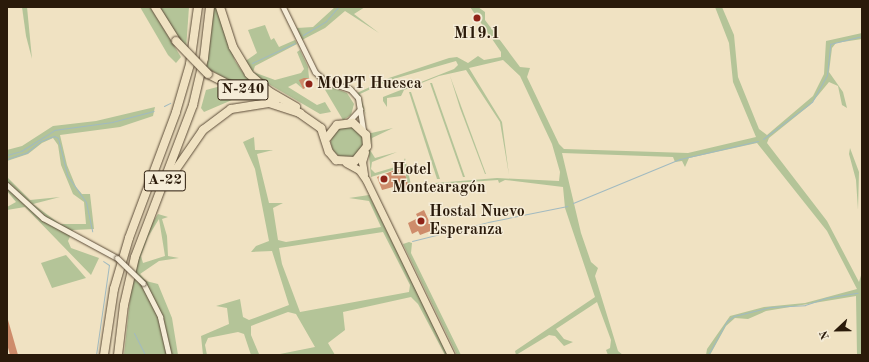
<!DOCTYPE html>
<meta charset="utf-8">
<style>
body{margin:0}
#map{position:relative;width:869px;height:362px;overflow:hidden;background:#f0e2c2;font-family:"Old Standard TT",serif}
div>[style]{position:absolute}
[style*='--x']{left:calc(var(--x)*1px);top:calc(var(--y)*1px);width:calc(var(--w)*1px);rotate:calc(var(--a)*1deg)}
.green>*{inset:0;background:#b4c498}
.round{border-radius:50%}
.stream>*{height:1px;margin:-0.5px;padding:0 0.5px;transform-origin:0.5px;border-radius:0.5px;background:#a1bac0}
.building>*{inset:0;background:#ce8c6b}
.roads{filter:drop-shadow(0 0 1px #5c4c38) drop-shadow(0 0 1px #5c4c38)}
.minor>*{height:5px;margin:-2.5px;padding:0 2.5px;transform-origin:2.5px;border-radius:2.5px;background:#f5ecd7}
.major>*{height:7px;margin:-3.5px;padding:0 3.5px;transform-origin:3.5px;border-radius:3.5px;background:#f0e2c2}
.highway>*{height:8px;margin:-4px;padding:0 4px;transform-origin:4px;border-radius:4px;background:#f0e2c2}
.bridges{filter:drop-shadow(0 0 1px #5c4c38) drop-shadow(0 0 1px #5c4c38)}
.minor-bridge>*{height:5px;margin:-2.5px;padding:0 2.5px;transform-origin:2.5px;border-radius:2.5px;background:#f5ecd7}
.highway-bridge>*{height:8px;margin:-4px;padding:0 4px;transform-origin:4px;border-radius:4px;background:#f0e2c2}
.dots>*{width:11px;height:11px;translate:-50% -50%;box-sizing:border-box;border:2px solid #f5ecd7;border-radius:50%}
span{translate:-50% -50%;white-space:nowrap;text-align:center;line-height:1.15;-webkit-text-stroke:3px #f5ecd7;paint-order:stroke}
.shield-label span{padding:1px 3px;background:#f5ecd7;border:1px solid;border-radius:3px;-webkit-text-stroke-width:0}
.shield-label{font-size:15px;color:#2a1a0a;font-weight:700}
.poi-label{font-size:16px;color:#2a1a0a;font-weight:700}
.left{translate:0 -50%;text-align:left}
.frame{position:absolute;inset:0;border:8px solid #2a1a0a;pointer-events:none}
.north{position:absolute;left:817px;top:310px;width:40px;height:40px;-webkit-text-stroke:3px #f5ecd7;paint-order:stroke;rotate:248deg;font-size:11px;font-weight:700;line-height:16px;text-align:center;color:#2a1a0a}
.north::after{content:'';display:block;margin:auto;width:14px;height:18px;background:#2a1a0a;clip-path:polygon(50% 0,100% 100%,50% 72%,0 100%)}
</style>
<div id="map">
<div class="green">
<i style="clip-path:polygon(22px 7px,27px 7px,32px 59px,26px 36px)"></i>
<i style="clip-path:polygon(140px 7px,150px 7px,181px 57px,176px 63px,168px 55px)"></i>
<i style="clip-path:polygon(160px 7px,189px 7px,186px 49px,167px 21px)"></i>
<i style="clip-path:polygon(212px 7px,218px 7px,235px 61px,244px 74px,266px 93px,234px 83px,205px 67px)"></i>
<i style="clip-path:polygon(335px 7px,365px 7px,354px 14px,379px 33px,345px 11px,325px 28px,302px 40px,297px 28px,313px 27px)"></i>
<i style="clip-path:polygon(470px 7px,478px 7px,485px 12px,485px 20px,520px 67px,530px 68px,527px 77px,559px 144px,564px 149px,688px 153px,756px 137px,733px 82px,729px 43px,715px 7px,722px 7px,734px 35px,738px 77px,759px 129px,767px 135px,813px 96px,824px 74px,826px 41px,862px 33px,862px 39px,836px 43px,832px 48px,829px 72px,843px 92px,847px 108px,842px 105px,838px 86px,829px 82px,810px 105px,769px 138px,767px 143px,827px 221px,859px 282px,862px 272px,862px 355px,857px 355px,856px 296px,766px 311px,748px 319px,735px 318px,726px 326px,710px 355px,706px 355px,707px 349px,730px 316px,764px 307px,805px 303px,857px 289px,827px 231px,757px 143px,689px 158px,685px 167px,682px 161px,675px 162px,673px 157px,562px 153px,581px 233px,591px 262px,598px 268px,595px 276px,618px 351px,623px 355px,608px 355px,606px 350px,610px 348px,611px 340px,597px 302px,556px 329px,564px 339px,573px 342px,564px 346px,555px 336px,549px 335px,516px 355px,515px 351px,595px 297px,565px 208px,563px 187px,505px 180px,499px 183px,498px 180px,408px 186px,403px 167px,371px 177px,367px 134px,393px 128px,372px 138px,370px 150px,375px 158px,397px 152px,372px 162px,371px 169px,375px 173px,402px 165px,405px 158px,411px 185px,497px 178px,559px 181px,560px 172px,552px 144px,520px 76px,503px 60px,469px 68px,502px 122px,509px 175px,500px 122px,466px 70px,439px 76px,404px 90px,401px 96px,387px 98px,387px 107px,383px 101px,383px 97px,454px 69px,458px 65px,456px 61px,390px 80px,360px 94px,366px 115px,357px 93px,389px 78px,449px 58px,457px 57px,468px 63px,478px 56px,484px 60px,501px 57px,501px 52px)"></i>
<i style="clip-path:polygon(265px 25px,271px 40px,274px 38px,279px 47px,295px 40px,297px 44px,255px 66px,253px 72px,275px 80px,301px 73px,304px 69px,297px 52px,300px 50px,308px 67px,309px 78px,300px 80px,303px 89px,296px 83px,288px 87px,317px 105px,325px 102px,331px 112px,320px 114px,255px 76px,244px 62px,257px 53px,248px 30px)"></i>
<i style="clip-path:polygon(450px 76px,486px 174px,485px 174px,460px 108px)"></i>
<i style="clip-path:polygon(321px 83px,347px 93px,354px 104px,351px 115px,343px 120px)"></i>
<i style="clip-path:polygon(430px 83px,432px 83px,465px 177px,463px 177px)"></i>
<i style="clip-path:polygon(221px 86px,253px 97px,232px 100px,204px 112px,201px 108px,206px 90px)"></i>
<i style="clip-path:polygon(409px 92px,411px 92px,440px 179px,437px 179px)"></i>
<i style="clip-path:polygon(155px 107px,153px 116px,120px 127px,60px 135px,67px 165px,76px 187px,82px 194px,90px 194px,94px 229px,73px 230px,68px 241px,71px 248px,99px 258px,91px 275px,25px 207px,7px 210px,7px 207px,16px 202px,7px 191px,7px 177px,30px 200px,60px 197px,33px 204px,60px 224px,86px 224px,84px 202px,73px 194px,61px 165px,58px 145px,53px 138px,42px 143px,28px 154px,7px 161px,7px 150px,22px 146px,53px 126px,96px 121px)"></i>
<i class="round" style="left:331px;top:126px;width:32px;height:32px"></i>
<i style="clip-path:polygon(evenodd,254px 137px,255px 150px,273px 150px,257px 154px,269px 203px,283px 203px,273px 208px,278px 240px,286px 242px,381px 227px,369px 201px,349px 198px,369px 195px,448px 355px,445px 355px,418px 304px,411px 297px,343px 312px,345px 330px,328px 343px,335px 355px,251px 355px,244px 334px,238px 332px,208px 338px,205px 345px,207px 355px,203px 355px,201px 336px,229px 324px,227px 308px,216px 306px,240px 299px,243px 317px,249px 320px,289px 305px,272px 251px,251px 252px,256px 246px,269px 241px,255px 169px,243px 142px,254px 137px,383px 232px,410px 285px,409px 292px,300px 312px,282px 264px,279px 248px,383px 232px,254px 137px,288px 312px,296px 314px,315px 347px,280px 354px,259px 354px,251px 335px,251px 326px,288px 312px)"></i>
<i style="clip-path:polygon(850px 148px,859px 172px,858px 210px,856px 180px,849px 154px)"></i>
<i style="clip-path:polygon(evenodd,158px 214px,168px 217px,162px 219px,167px 236px,168px 256px,179px 258px,159px 261px,140px 274px,146px 281px,158px 284px,172px 318px,178px 355px,124px 355px,131px 289px,145px 234px,158px 214px,159px 219px,165px 256px,143px 263px,141px 256px,148px 237px,159px 219px)"></i>
<i style="clip-path:polygon(409px 242px,412px 243px,411px 253px,461px 355px,457px 355px,403px 244px)"></i>
<i style="clip-path:polygon(66px 255px,86px 278px,52px 288px,41px 263px)"></i>
</div>
<div class="stream">
<i style="--x:303;--y:35;--w:27;--a:-31"></i>
<i style="--x:326;--y:21;--w:18;--a:-49"></i>
<i style="--x:252;--y:63;--w:47;--a:-24.9"></i>
<i style="--x:164;--y:106;--w:7;--a:-27"></i>
<i style="--x:763;--y:139;--w:61;--a:-37.1"></i>
<i style="--x:812;--y:102;--w:31;--a:-61"></i>
<i style="--x:827;--y:75;--w:31;--a:-84"></i>
<i style="--x:830;--y:44;--w:33;--a:-14"></i>
<i style="--x:7;--y:155;--w:15;--a:-16"></i>
<i style="--x:21;--y:151;--w:39;--a:-32"></i>
<i style="--x:54;--y:130;--w:59;--a:-7.9"></i>
<i style="--x:112;--y:122;--w:43;--a:-14.7"></i>
<i style="--x:7;--y:159;--w:20;--a:-18"></i>
<i style="--x:26;--y:153;--w:19;--a:-39"></i>
<i style="--x:41;--y:141;--w:14;--a:-21"></i>
<i style="--x:54;--y:136;--w:4;--a:27"></i>
<i style="--x:58;--y:138;--w:38;--a:76"></i>
<i style="--x:67;--y:175;--w:33;--a:55"></i>
<i style="--x:86;--y:202;--w:30;--a:78"></i>
<i style="--x:573;--y:203;--w:116;--a:-22.4"></i>
<i style="--x:680;--y:159;--w:80;--a:-13"></i>
<i style="--x:412;--y:241;--w:78;--a:-14"></i>
<i style="--x:488;--y:222;--w:81;--a:-11.4"></i>
<i style="--x:134;--y:333;--w:25;--a:63"></i>
<i style="--x:96;--y:355;--w:91;--a:-81.8"></i>
<i style="--x:109;--y:265;--w:7;--a:-146"></i>
<i style="--x:708;--y:355;--w:39;--a:-61"></i>
<i style="--x:727;--y:321;--w:9;--a:-36"></i>
<i style="--x:734;--y:316;--w:37;--a:-14"></i>
<i style="--x:770;--y:307;--w:35;--a:-3"></i>
<i style="--x:805;--y:305;--w:21;--a:-19"></i>
<i style="--x:825;--y:298;--w:33;--a:-9"></i>
</div>
<div class="building">
<i style="clip-path:polygon(304px 78px,309px 78px,312px 85px,303px 89px,299px 80px)"></i>
<i style="clip-path:polygon(403px 167px,409px 188px,395px 192px,393px 187px,382px 190px,377px 177px)"></i>
<i style="clip-path:polygon(424px 210px,433px 230px,420px 235px,418px 231px,412px 234px,408px 223px,418px 218px,416px 214px)"></i>
<i style="clip-path:polygon(8px 320px,18px 355px,10px 355px,7px 344px)"></i>
</div>
<div class="roads">
<div class="minor">
<i style="--x:283;--y:7;--w:72;--a:63.8"></i>
<i style="--x:315;--y:72;--w:13;--a:42"></i>
<i style="--x:325;--y:81;--w:26;--a:18"></i>
<i style="--x:350;--y:89;--w:12;--a:48"></i>
<i style="--x:358;--y:98;--w:32;--a:81"></i>
<i style="--x:348;--y:122;--w:18;--a:-47"></i>
<i style="--x:7;--y:185;--w:49;--a:42.5"></i>
<i style="--x:43;--y:218;--w:84;--a:28.4"></i>
<i style="--x:143;--y:283;--w:38;--a:63"></i>
<i style="--x:160;--y:317;--w:39;--a:77"></i>
</div>
<div class="major">
<i style="--x:346;--y:163;--w:15;--a:28"></i>
<i style="--x:359;--y:170;--w:12;--a:55"></i>
<i style="--x:366;--y:180;--w:195;--a:64.1"></i>
<i style="--x:364;--y:174;--w:12;--a:-99"></i>
<i style="--x:362;--y:162;--w:10;--a:-73"></i>
</div>
<div class="highway">
<i style="--x:155;--y:7;--w:40;--a:58"></i>
<i style="--x:220;--y:7;--w:42;--a:72"></i>
<i style="--x:233;--y:47;--w:31;--a:59"></i>
<i style="--x:249;--y:74;--w:28;--a:41"></i>
<i style="--x:270;--y:92;--w:30;--a:30"></i>
<i style="--x:208;--y:74;--w:28;--a:27"></i>
<i style="--x:233;--y:87;--w:45;--a:16.8"></i>
<i style="--x:295;--y:110;--w:32;--a:35"></i>
<i style="--x:321;--y:128;--w:25;--a:72"></i>
<i style="--x:329;--y:152;--w:11;--a:49"></i>
<i style="--x:336;--y:160;--w:19;--a:3"></i>
<i style="--x:355;--y:161;--w:19;--a:-51"></i>
<i style="--x:367;--y:146;--w:11;--a:-95"></i>
<i style="--x:366;--y:135;--w:18;--a:-137"></i>
<i style="--x:353;--y:123;--w:16;--a:173"></i>
<i style="--x:337;--y:125;--w:16;--a:128"></i>
<i style="--x:172;--y:175;--w:55;--a:-55.4"></i>
<i style="--x:203;--y:130;--w:35;--a:-37"></i>
<i style="--x:231;--y:109;--w:38;--a:-9"></i>
<i style="--x:269;--y:103;--w:33;--a:18"></i>
<i style="--x:104;--y:355;--w:67;--a:-81.4"></i>
<i style="--x:114;--y:289;--w:53;--a:-73.6"></i>
<i style="--x:129;--y:238;--w:134;--a:-69.5"></i>
<i style="--x:176;--y:112;--w:50;--a:-73.7"></i>
<i style="--x:190;--y:64;--w:58;--a:-82"></i>
<i style="--x:118;--y:355;--w:50;--a:-83.2"></i>
<i style="--x:124;--y:305;--w:49;--a:-77.1"></i>
<i style="--x:135;--y:257;--w:163;--a:-69.1"></i>
<i style="--x:193;--y:105;--w:48;--a:-76.8"></i>
<i style="--x:204;--y:58;--w:51;--a:-83.3"></i>
</div>
</div>
<div class="bridges">
<div class="minor-bridge">
<i style="--x:117;--y:258;--w:36;--a:44"></i>
</div>
<div class="highway-bridge">
<i style="--x:176;--y:41;--w:46;--a:45.9"></i>
</div>
</div>
<div class="dots">
<i style="left:477px;top:18px;background:#8f2418"></i>
<i style="left:309px;top:84px;background:#8f2418"></i>
<i style="left:384px;top:179px;background:#8f2418"></i>
<i style="left:421px;top:221px;background:#8f2418"></i>
</div>
<div class="shield-label">
<span style="left:243px;top:90px">N-240</span>
<span style="left:165px;top:181px">A-22</span>
</div>
<div class="poi-label">
<span style="left:477px;top:34px">M19.1</span>
<span class="left" style="left:317px;top:84px">MOPT Huesca</span>
<span class="left" style="left:392px;top:179px">Hotel<br>Montearagón</span>
<span class="left" style="left:429px;top:221px">Hostal Nuevo<br>Esperanza</span>
</div>
<div class="frame"></div>
<div class="north">N</div>
</div>
